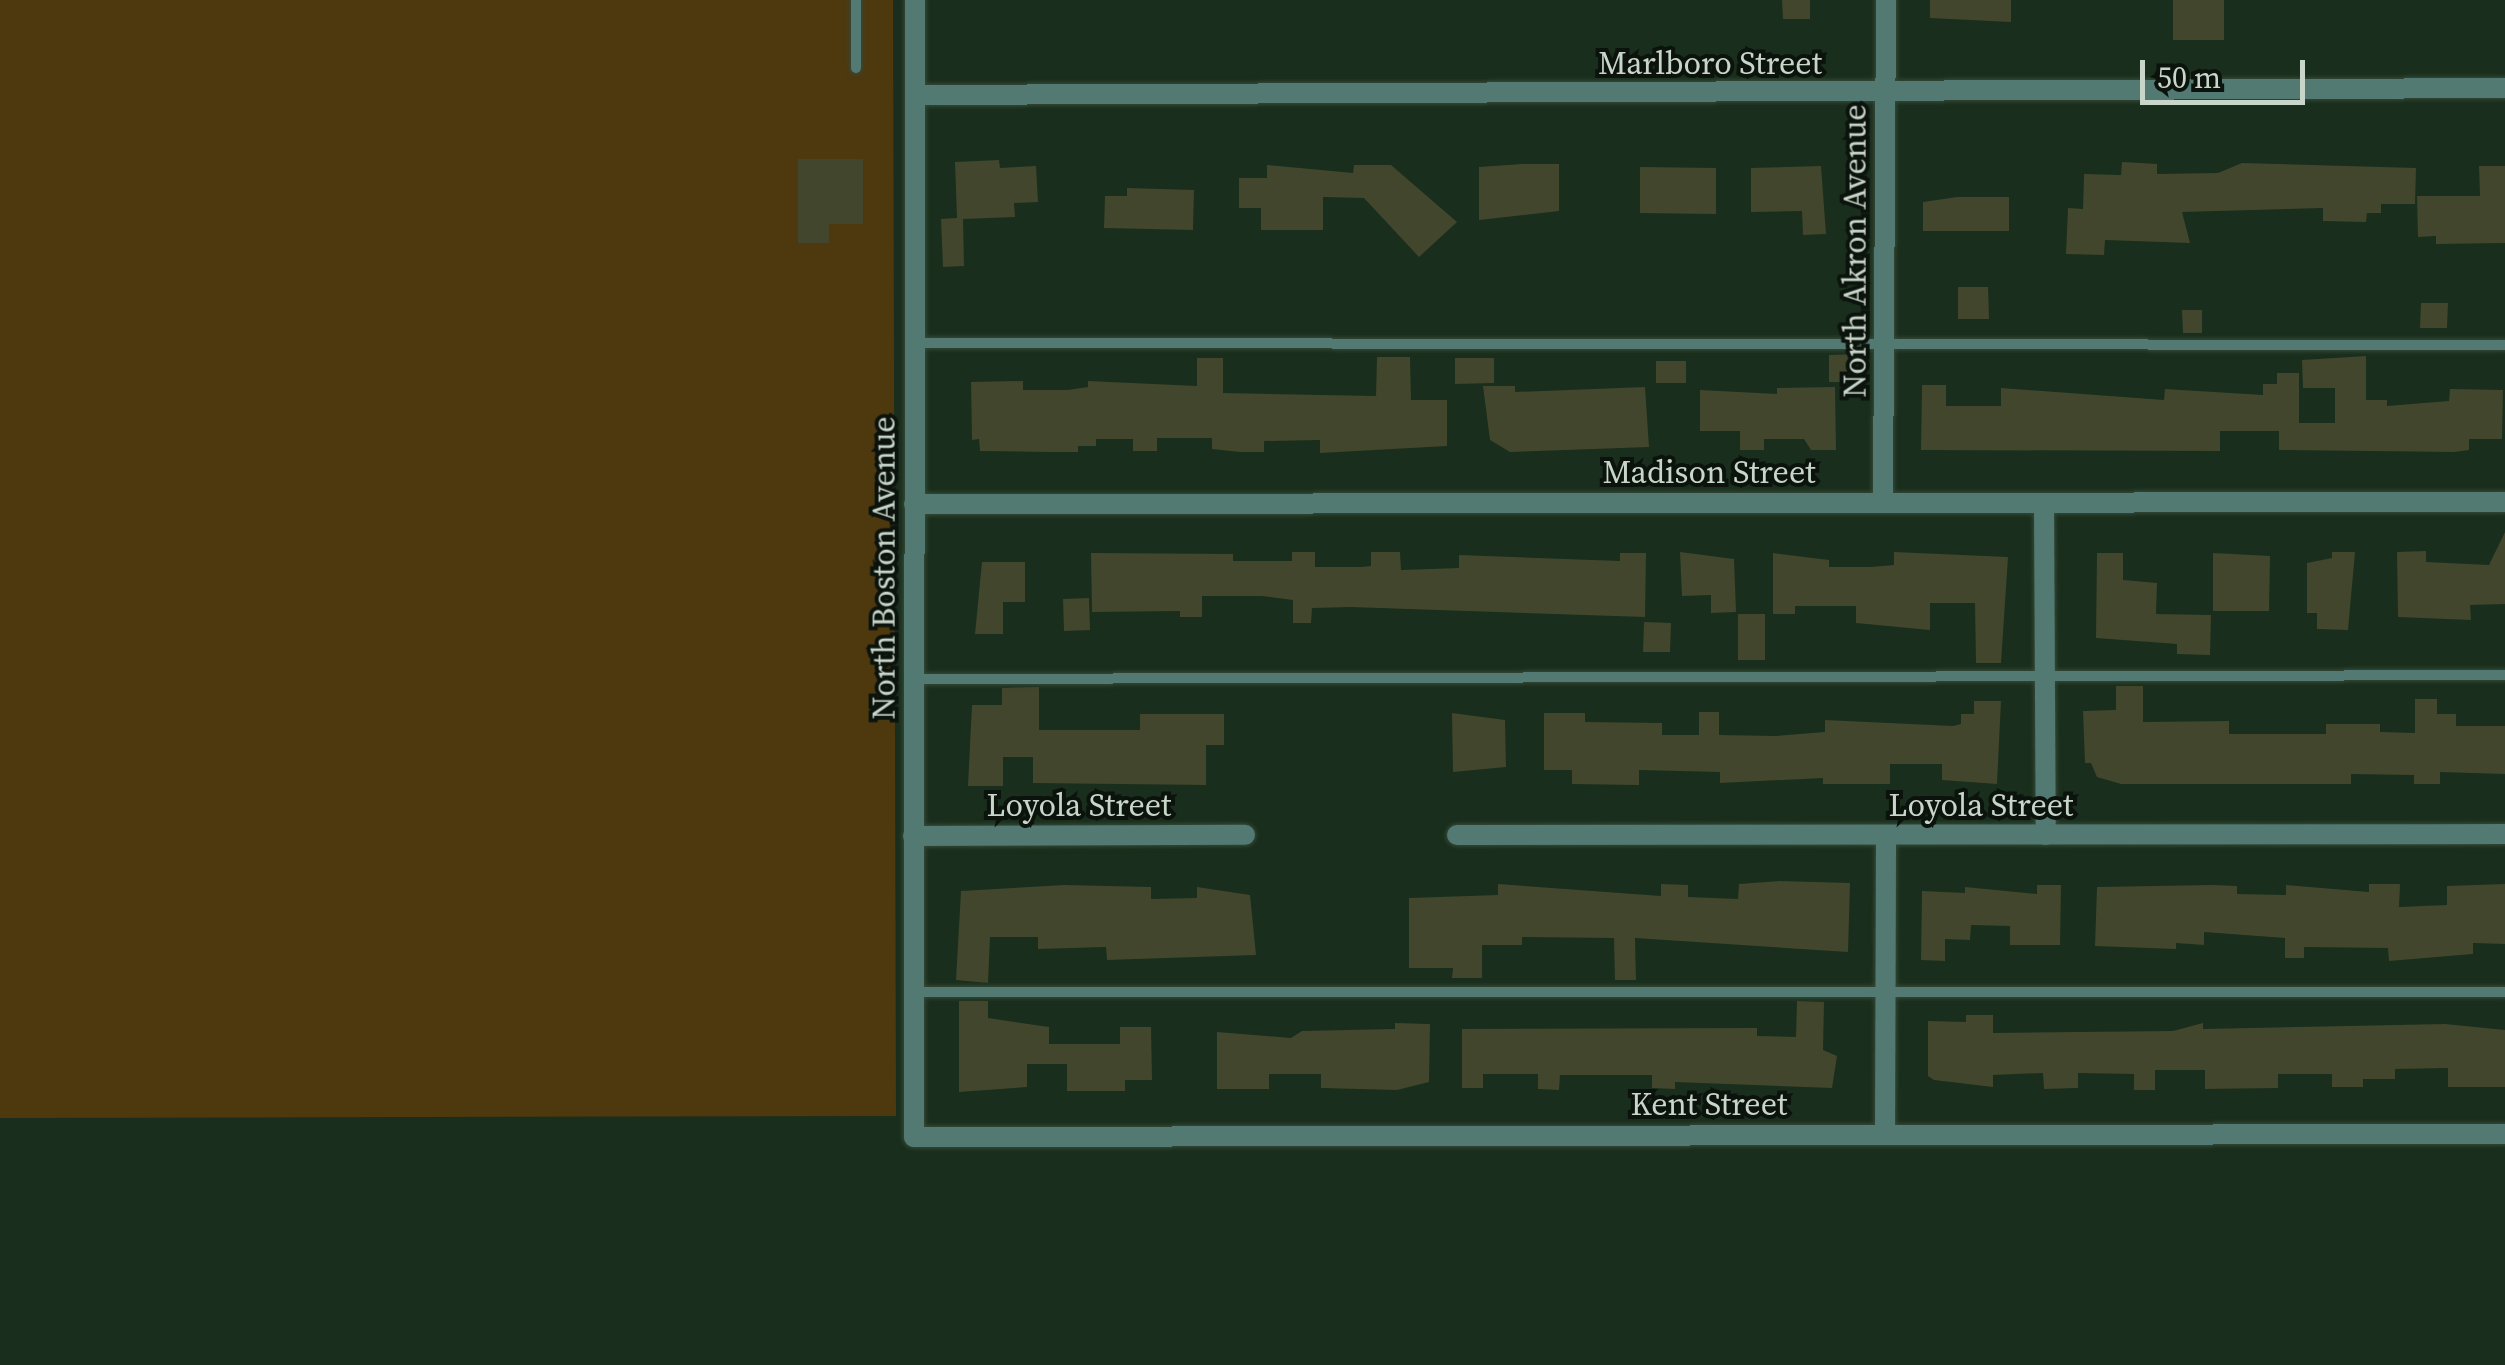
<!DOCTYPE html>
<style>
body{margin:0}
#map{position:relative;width:2505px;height:1365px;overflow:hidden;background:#192e1c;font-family:"Source Serif 4",serif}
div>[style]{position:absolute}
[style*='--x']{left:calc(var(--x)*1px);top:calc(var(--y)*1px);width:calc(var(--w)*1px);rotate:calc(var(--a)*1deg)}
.green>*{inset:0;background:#4e390f}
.building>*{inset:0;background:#42462c}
.roads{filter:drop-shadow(0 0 2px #354938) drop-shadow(0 0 2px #354938)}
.lane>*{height:10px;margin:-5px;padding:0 5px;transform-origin:5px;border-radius:5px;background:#527a72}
.street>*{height:20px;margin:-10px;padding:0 10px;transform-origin:10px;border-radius:10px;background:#527a72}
span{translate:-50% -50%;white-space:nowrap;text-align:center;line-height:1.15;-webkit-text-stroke:8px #0b130c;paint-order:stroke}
.street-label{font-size:32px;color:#c8d5c9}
.scale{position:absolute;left:2140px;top:60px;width:165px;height:45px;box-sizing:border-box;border:5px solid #c8d5c9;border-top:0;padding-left:12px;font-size:30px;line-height:35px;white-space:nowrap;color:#c8d5c9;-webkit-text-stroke:8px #0b130c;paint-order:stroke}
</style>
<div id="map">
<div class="green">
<i style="clip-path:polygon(0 0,893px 0,896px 1116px,0 1118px)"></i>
</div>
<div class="building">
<i style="clip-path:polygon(1782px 0,1810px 0,1810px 19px,1783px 19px)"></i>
<i style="clip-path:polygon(1930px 0,2011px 0,2011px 22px,1930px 18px)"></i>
<i style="clip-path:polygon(2173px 0,2224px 0,2224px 40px,2173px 40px)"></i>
<i style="clip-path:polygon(798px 159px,863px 159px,863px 224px,829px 224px,829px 243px,798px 243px)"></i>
<i style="clip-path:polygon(999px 160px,1000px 168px,1036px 166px,1038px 202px,1014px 203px,1015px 217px,963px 219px,964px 266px,943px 267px,941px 219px,957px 218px,955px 162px)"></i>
<i style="clip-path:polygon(2122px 162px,2157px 164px,2157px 174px,2218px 173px,2242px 163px,2416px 168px,2415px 204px,2381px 204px,2381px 213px,2367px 213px,2366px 222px,2323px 221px,2323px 208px,2182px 212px,2190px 243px,2105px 240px,2104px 255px,2066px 254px,2068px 208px,2083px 209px,2084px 174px,2121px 175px)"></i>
<i style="clip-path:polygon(1522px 164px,1559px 164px,1559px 211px,1479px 220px,1479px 167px)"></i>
<i style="clip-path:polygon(1267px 165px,1353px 173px,1354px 165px,1391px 165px,1457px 222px,1419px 257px,1364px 198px,1323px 197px,1323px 230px,1261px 230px,1261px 208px,1239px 208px,1239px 178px,1267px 178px)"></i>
<i style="clip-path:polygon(1821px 166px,1826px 234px,1803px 235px,1802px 211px,1751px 212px,1751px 168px)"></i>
<i style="clip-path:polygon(2479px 166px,2505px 166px,2505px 243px,2436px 244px,2436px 236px,2418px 237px,2417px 196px,2480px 196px)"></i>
<i style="clip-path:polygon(1640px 167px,1716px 168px,1716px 214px,1640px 213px)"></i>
<i style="clip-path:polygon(1127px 188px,1194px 190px,1193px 230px,1104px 228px,1105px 196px,1127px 196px)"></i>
<i style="clip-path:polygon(1957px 197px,2009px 197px,2009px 231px,1923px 231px,1923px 202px)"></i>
<i style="clip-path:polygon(1958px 287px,1988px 287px,1989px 319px,1958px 319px)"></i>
<i style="clip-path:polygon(2421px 303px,2448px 303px,2447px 328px,2420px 328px)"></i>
<i style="clip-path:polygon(2182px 310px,2202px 310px,2202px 333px,2183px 333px)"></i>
<i style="clip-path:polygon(1858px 354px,1859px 382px,1829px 382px,1829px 355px)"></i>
<i style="clip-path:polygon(2366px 356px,2366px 400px,2387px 400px,2387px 406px,2449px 401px,2450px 389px,2503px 390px,2502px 439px,2469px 439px,2469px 450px,2454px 452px,2279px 450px,2279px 431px,2220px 431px,2220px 451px,1921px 450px,1922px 385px,1946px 385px,1946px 406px,2001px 406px,2001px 388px,2164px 400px,2165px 389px,2263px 395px,2263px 384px,2277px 384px,2277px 373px,2299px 373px,2299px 423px,2335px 423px,2335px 388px,2303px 388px,2302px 360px)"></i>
<i style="clip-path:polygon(1377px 357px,1410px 357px,1411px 400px,1447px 400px,1447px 446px,1320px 453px,1320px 440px,1264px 441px,1264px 452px,1240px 452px,1212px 449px,1212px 438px,1157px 438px,1157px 451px,1133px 451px,1133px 439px,1096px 439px,1096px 446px,1078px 446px,1078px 452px,1052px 452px,980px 451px,979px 439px,972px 440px,971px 382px,1023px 381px,1023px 390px,1068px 390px,1088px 387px,1088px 381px,1197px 386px,1197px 358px,1223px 358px,1223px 393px,1376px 396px)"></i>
<i style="clip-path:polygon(1455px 358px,1494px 358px,1494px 383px,1455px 384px)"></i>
<i style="clip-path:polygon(1656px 361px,1686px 361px,1686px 383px,1656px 383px)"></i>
<i style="clip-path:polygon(1483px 386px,1515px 386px,1515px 392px,1645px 387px,1649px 447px,1510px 452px,1490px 440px)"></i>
<i style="clip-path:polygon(1835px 387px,1836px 450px,1811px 450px,1804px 439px,1764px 439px,1764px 450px,1740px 450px,1740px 431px,1700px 431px,1700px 390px,1777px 394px,1777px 388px)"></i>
<i style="clip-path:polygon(2505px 532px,2505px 604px,2470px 605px,2471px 620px,2398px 617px,2397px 552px,2426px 551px,2426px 562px,2489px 565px)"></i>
<i style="clip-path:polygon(1292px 552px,1315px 552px,1315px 567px,1362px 567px,1371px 566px,1371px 552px,1400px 552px,1401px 570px,1459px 568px,1459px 555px,1620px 561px,1620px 553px,1646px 553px,1645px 617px,1350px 607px,1312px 608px,1311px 623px,1293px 623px,1293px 600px,1262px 596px,1202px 596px,1202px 617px,1180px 617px,1180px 611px,1092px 612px,1091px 553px,1233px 554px,1233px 561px,1292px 561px)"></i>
<i style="clip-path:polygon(1680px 552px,1734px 559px,1736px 612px,1711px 613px,1711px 595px,1682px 596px)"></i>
<i style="clip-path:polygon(1894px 552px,2008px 557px,2001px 663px,1976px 663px,1975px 603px,1930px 603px,1930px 630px,1856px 623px,1856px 606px,1795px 606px,1795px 614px,1773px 614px,1773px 553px,1829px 560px,1829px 567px,1871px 567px,1894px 565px)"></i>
<i style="clip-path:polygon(2332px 552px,2355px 552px,2348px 630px,2317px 629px,2317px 613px,2307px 613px,2307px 563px,2332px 558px)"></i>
<i style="clip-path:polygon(2097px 553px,2123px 553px,2123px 580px,2157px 583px,2156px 614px,2211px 615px,2210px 655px,2177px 654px,2177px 644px,2096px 638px)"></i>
<i style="clip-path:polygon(2213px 553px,2270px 556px,2269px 611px,2213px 611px)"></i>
<i style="clip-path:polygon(982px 562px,1025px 562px,1025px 602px,1003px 602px,1003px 634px,975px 634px)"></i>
<i style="clip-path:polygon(1089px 598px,1090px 630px,1064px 631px,1063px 599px)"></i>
<i style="clip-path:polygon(1738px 614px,1765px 614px,1765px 660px,1738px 660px)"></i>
<i style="clip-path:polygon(1644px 622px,1671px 623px,1670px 652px,1643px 652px)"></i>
<i style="clip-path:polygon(2116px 686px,2143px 686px,2143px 722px,2229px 721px,2229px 734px,2326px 734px,2326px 724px,2380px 724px,2380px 732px,2415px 733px,2415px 699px,2437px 699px,2437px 714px,2456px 714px,2456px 726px,2505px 726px,2505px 774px,2440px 772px,2440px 784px,2414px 784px,2414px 775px,2351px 774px,2351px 784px,2121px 784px,2097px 777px,2091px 763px,2085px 763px,2083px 711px,2116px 710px)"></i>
<i style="clip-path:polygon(1039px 687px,1039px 730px,1140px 730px,1140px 714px,1224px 714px,1224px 745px,1206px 745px,1206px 785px,1033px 783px,1033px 757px,1003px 757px,1003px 786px,968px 786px,972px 705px,1002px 705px,1002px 688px)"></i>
<i style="clip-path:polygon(1974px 701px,2001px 701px,1997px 784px,1942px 780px,1942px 764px,1890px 764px,1890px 784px,1823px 784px,1823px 778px,1720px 783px,1720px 772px,1639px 770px,1639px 785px,1572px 784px,1572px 770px,1544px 770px,1544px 713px,1585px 713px,1585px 722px,1662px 723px,1662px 735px,1699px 735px,1699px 712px,1719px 712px,1719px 735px,1776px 736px,1825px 732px,1825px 720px,1953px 726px,1961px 724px,1961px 714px,1974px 714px)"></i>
<i style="clip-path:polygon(1452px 713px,1505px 720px,1506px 767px,1453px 772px)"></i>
<i style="clip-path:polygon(1780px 881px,1850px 883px,1848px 952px,1635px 938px,1636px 980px,1615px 980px,1614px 938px,1522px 937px,1522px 945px,1482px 945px,1482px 978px,1452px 978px,1453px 968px,1409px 968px,1409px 898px,1498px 895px,1498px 884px,1661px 896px,1661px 884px,1688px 885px,1688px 897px,1738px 899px,1739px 884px)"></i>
<i style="clip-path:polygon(2369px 884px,2400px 884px,2399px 907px,2447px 905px,2447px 886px,2505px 884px,2505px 944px,2473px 943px,2473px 954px,2389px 961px,2388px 948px,2304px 947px,2304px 958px,2285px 958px,2285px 938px,2204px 932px,2204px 945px,2176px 943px,2176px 949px,2095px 946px,2097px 887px,2212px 885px,2237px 886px,2237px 894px,2286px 895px,2286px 885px,2369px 892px)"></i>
<i style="clip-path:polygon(1064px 885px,1151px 887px,1151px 899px,1197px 898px,1197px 887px,1250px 895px,1256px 955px,1107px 960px,1106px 947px,1038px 949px,1038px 937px,990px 937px,988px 983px,956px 980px,961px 891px)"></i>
<i style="clip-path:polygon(2037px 885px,2061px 885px,2060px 945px,2010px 945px,2010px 926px,1971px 925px,1970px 940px,1945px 939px,1945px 961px,1921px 960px,1922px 891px,1965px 893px,1965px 887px,2037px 894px)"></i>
<i style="clip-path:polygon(959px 1001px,988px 1001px,988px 1018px,1049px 1027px,1049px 1044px,1120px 1044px,1120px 1027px,1151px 1027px,1152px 1080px,1125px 1080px,1125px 1091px,1067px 1091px,1067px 1064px,1027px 1064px,1027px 1087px,959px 1092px)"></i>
<i style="clip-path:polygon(1797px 1001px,1824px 1002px,1823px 1050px,1837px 1056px,1832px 1088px,1675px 1082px,1675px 1089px,1652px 1088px,1652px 1075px,1560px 1075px,1559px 1090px,1538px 1089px,1538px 1074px,1483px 1074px,1483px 1088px,1462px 1088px,1462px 1029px,1757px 1028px,1757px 1036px,1796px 1037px)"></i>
<i style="clip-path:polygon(1966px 1015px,1993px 1015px,1993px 1033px,2173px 1031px,2203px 1023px,2203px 1029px,2445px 1024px,2505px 1030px,2505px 1087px,2448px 1087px,2448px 1068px,2395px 1069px,2395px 1079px,2363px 1079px,2363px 1087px,2332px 1087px,2332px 1074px,2278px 1074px,2278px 1088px,2205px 1089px,2205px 1070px,2155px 1070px,2155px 1090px,2134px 1090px,2134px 1074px,2078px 1073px,2078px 1088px,2044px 1089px,2043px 1073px,1993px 1075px,1993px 1087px,1934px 1080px,1928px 1076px,1928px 1021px,1966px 1022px)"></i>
<i style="clip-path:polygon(1395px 1023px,1430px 1024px,1429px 1082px,1397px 1090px,1321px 1088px,1321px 1074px,1269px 1074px,1269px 1089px,1217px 1089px,1217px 1032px,1291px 1038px,1302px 1031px,1395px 1029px)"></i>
</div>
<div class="roads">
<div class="lane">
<i style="--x:856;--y:68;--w:68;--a:-90"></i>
<i style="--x:915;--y:343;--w:1590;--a:0.07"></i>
<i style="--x:914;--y:679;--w:1591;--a:-0.14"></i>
<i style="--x:915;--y:992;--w:1590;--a:0"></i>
</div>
<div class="street">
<i style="--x:915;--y:0;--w:1137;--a:90.05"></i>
<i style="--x:914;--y:1137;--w:1591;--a:-0.11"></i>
<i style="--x:915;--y:95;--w:1590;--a:-0.25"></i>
<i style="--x:1883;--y:502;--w:502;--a:-89.66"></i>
<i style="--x:2044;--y:503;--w:332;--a:89.7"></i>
<i style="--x:914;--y:504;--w:1591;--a:-0.07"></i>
<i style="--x:1457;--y:835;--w:1048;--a:-0.05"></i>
<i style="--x:913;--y:836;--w:332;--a:-0.2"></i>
<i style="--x:1885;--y:1134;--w:298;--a:-89.8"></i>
</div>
</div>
<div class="street-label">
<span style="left:1710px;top:63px">Marlboro Street</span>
<span style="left:1855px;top:251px;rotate:-90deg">North Akron Avenue</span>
<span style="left:1709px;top:472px">Madison Street</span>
<span style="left:884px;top:568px;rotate:-90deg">North Boston Avenue</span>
<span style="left:1079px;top:805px">Loyola Street</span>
<span style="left:1981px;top:805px">Loyola Street</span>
<span style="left:1709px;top:1104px">Kent Street</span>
</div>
<div class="scale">50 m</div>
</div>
